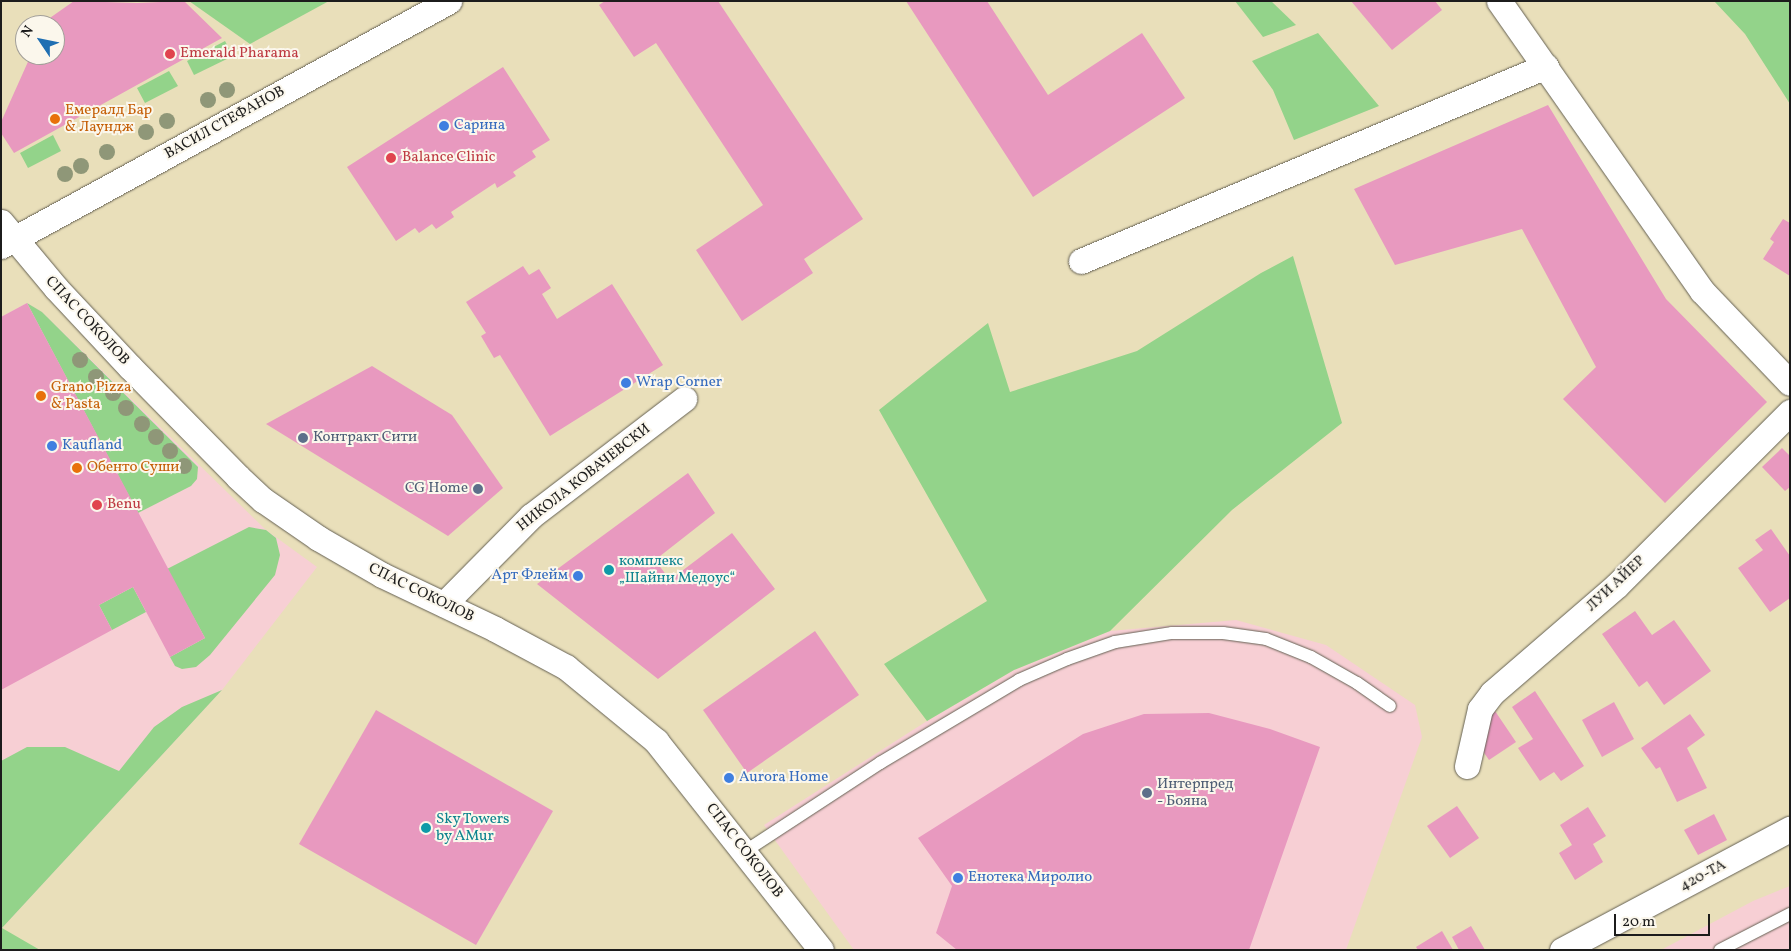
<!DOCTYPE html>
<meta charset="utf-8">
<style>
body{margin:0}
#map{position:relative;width:1791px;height:951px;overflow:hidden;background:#e9dfba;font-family:Vollkorn,serif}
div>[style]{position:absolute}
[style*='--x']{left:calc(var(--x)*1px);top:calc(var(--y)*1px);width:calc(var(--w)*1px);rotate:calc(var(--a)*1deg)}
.built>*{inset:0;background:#f7cfd4}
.green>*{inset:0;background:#93d38a}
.building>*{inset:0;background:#e899bf}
.roads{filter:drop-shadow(0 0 1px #646053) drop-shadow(0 0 1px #646053)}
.service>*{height:12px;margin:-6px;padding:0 6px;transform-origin:6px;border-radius:6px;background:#fff}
.minor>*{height:25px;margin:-12.5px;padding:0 12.5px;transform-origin:12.5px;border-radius:12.5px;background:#fff}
.trees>*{width:16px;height:16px;margin:-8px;border-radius:50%;background:#8f9778}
.dots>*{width:14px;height:14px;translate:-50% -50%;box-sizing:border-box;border:2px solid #fbf7ec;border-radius:50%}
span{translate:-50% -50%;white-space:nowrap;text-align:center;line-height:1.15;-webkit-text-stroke:4px #fbf7ec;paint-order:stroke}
.health-label{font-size:15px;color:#be3a42}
.left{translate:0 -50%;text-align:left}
.food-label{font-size:15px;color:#c56008}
.street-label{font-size:15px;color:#1c1c1c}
.shop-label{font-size:15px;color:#366cbe}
.right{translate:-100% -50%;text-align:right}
.service-label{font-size:15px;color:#4e5e75}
.culture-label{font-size:15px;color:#0d838f}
.frame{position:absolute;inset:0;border:2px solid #1c1c1c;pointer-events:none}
.north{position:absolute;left:15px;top:15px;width:50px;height:50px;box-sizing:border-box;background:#fbf7ec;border:1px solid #a29f99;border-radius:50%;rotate:304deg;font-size:14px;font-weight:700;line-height:20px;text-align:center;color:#1c1c1c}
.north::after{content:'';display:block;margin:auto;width:18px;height:22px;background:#1f6fb2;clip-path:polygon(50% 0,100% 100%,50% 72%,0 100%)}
.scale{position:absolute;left:1614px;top:914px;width:96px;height:22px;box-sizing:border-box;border:2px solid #1c1c1c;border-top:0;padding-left:6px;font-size:15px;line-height:18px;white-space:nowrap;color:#1c1c1c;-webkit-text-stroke:4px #fbf7ec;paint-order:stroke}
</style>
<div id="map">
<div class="built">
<i style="clip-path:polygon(27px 303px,42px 312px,266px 530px,317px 567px,222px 690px,2px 928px,1px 317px)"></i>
<i style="clip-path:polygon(1236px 620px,1326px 645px,1415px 705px,1422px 737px,1346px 950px,854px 950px,764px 825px,927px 721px,1014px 670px,1110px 631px)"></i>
<i style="clip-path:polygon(1790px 886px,1790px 950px,1661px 950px,1753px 901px)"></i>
</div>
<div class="green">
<i style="clip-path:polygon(189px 1px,329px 1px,250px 44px)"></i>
<i style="clip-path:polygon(1235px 1px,1271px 1px,1296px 25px,1263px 37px)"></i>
<i style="clip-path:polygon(1714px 1px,1790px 1px,1790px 104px,1745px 34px)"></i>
<i style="clip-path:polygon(1318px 33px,1379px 106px,1294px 140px,1273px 90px,1252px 61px)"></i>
<i style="clip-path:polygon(225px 41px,233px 56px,194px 75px,187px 61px)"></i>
<i style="clip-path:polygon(169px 71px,178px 86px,145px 103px,137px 88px)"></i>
<i style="clip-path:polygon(53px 135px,61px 151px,28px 168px,20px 153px)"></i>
<i style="clip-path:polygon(1293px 256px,1342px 423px,1232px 510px,1110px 631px,1014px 670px,927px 721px,884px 664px,987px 601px,879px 410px,988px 323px,1010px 392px,1137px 351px,1261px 273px)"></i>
<i style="clip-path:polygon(27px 303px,42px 312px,198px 467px,197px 479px,191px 486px,138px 513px)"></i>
<i style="clip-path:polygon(249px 527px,266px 530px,276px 538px,280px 555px,275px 575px,210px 655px,196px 667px,182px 669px,175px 666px,170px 657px,205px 638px,167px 569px)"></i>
<i style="clip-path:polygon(133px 587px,146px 612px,112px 630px,99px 605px)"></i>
<i style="clip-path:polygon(222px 690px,2px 928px,40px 950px,1px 950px,1px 761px,27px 747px,65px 747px,119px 771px,154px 727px,182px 707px)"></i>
</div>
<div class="building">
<i style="clip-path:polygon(74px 1px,137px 3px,184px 1px,222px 38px,14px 153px,1px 133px,1px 122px,31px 55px,55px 55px,55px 25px,45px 25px,47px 20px)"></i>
<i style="clip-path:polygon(605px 1px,718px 1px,863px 219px,804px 259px,813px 273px,742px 321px,696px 250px,763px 205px,656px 43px,634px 57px,599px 5px)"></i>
<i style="clip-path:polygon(906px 1px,987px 1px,1048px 95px,1142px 33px,1185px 98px,1033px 197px)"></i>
<i style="clip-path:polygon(1351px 1px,1435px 1px,1442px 10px,1392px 50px)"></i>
<i style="clip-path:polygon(503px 67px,550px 140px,532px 151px,536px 157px,513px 172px,516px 176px,497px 188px,495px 183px,451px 212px,454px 217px,436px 229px,432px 224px,419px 233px,415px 228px,396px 241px,347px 167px)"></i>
<i style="clip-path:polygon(1548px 105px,1666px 299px,1767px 402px,1665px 503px,1563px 399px,1596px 367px,1522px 229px,1395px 265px,1354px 189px)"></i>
<i style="clip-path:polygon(1783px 219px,1790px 223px,1790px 276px,1763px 259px,1774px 242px,1770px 239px)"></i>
<i style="clip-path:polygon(523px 266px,529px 275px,539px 269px,551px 288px,542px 294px,557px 319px,612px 284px,663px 365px,550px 436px,500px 355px,494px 358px,481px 336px,486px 333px,466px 302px)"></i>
<i style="clip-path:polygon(27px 303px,205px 638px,170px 657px,133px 587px,99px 605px,112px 630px,1px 690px,1px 317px)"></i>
<i style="clip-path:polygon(372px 366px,452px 415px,503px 488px,448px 536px,266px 424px)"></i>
<i style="clip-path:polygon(1782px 448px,1790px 456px,1790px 487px,1785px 491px,1762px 467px)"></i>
<i style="clip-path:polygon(688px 473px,715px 513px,655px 560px,670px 580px,732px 533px,775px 589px,658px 679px,537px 584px)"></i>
<i style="clip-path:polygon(1771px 529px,1790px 556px,1790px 598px,1770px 612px,1738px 568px,1763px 550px,1755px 540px)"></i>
<i style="clip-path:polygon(1635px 611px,1652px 635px,1674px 620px,1711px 671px,1664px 705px,1647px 681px,1639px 687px,1602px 634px)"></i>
<i style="clip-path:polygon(815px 631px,859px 695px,747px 773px,703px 710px)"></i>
<i style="clip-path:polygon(1535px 691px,1584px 766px,1561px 781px,1554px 772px,1540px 781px,1518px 748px,1533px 739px,1512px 707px)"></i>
<i style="clip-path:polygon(1614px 702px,1634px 739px,1602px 757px,1582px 720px)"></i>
<i style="clip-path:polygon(376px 710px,553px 811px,476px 945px,299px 844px)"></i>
<i style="clip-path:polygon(1495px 711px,1516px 742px,1489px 760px,1476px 741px,1488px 733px,1480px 720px)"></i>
<i style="clip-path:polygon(1209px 713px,1270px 729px,1320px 747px,1249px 950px,957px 950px,936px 933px,952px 886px,918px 838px,1083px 734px,1144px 714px)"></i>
<i style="clip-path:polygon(1690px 714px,1705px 735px,1687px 748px,1707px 788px,1677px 802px,1660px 767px,1656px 769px,1641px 748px)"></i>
<i style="clip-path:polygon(1457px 806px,1479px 838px,1450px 858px,1427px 826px)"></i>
<i style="clip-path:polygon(1588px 807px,1606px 836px,1593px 844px,1603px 862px,1575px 880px,1559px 853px,1572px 845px,1560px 825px)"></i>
<i style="clip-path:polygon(1714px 814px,1727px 840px,1698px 855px,1684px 830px)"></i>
<i style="clip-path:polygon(1471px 926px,1485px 950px,1459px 950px,1452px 937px)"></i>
<i style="clip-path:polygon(1442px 931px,1453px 950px,1418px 950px,1416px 947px)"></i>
</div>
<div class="roads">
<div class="service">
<i style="--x:744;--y:852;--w:163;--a:-33.2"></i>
<i style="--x:880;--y:763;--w:162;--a:-30.8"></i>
<i style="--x:1019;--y:680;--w:52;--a:-23.6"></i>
<i style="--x:1067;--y:659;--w:51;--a:-19.5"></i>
<i style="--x:1115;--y:642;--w:58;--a:-9"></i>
<i style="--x:1172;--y:633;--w:51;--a:0"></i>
<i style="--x:1223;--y:633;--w:43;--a:7.9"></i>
<i style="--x:1266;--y:639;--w:48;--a:21.8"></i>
<i style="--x:1311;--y:657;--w:53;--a:29.5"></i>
<i style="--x:1357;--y:683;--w:40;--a:34.9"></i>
<i style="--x:1720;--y:950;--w:79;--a:-27.2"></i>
</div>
<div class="minor">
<i style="--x:1499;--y:1;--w:354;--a:55"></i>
<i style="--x:1702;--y:291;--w:127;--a:46.3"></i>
<i style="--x:1;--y:222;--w:86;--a:50.2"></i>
<i style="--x:56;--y:288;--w:108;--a:46.9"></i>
<i style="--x:130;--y:367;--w:154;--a:45.5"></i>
<i style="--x:238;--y:477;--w:34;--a:43"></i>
<i style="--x:263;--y:500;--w:67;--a:34.6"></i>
<i style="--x:318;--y:538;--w:74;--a:30"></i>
<i style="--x:382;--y:575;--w:125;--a:25.5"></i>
<i style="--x:495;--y:629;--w:81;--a:28.2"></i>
<i style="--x:566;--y:667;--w:117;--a:39.4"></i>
<i style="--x:656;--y:741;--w:266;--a:51.7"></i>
<i style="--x:1;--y:246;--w:511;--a:-28.67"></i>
<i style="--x:1081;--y:261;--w:504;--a:-22.75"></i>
<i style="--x:444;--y:604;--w:124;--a:-45.3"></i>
<i style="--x:531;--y:516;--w:193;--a:-37.4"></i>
<i style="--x:1467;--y:766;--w:58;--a:-77.2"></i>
<i style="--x:1480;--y:709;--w:20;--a:-53"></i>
<i style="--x:1492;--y:693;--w:165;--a:-40.8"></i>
<i style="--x:1617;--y:585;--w:245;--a:-45"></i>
<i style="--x:1562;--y:950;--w:258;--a:-28"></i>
</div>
</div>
<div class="trees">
<i style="left:227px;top:90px"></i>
<i style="left:208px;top:100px"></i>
<i style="left:167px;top:121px"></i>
<i style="left:146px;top:132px"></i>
<i style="left:107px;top:152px"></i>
<i style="left:81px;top:166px"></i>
<i style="left:65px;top:174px"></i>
<i style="left:80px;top:360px"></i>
<i style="left:96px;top:377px"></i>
<i style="left:113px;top:393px"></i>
<i style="left:126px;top:408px"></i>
<i style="left:142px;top:424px"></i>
<i style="left:156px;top:437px"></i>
<i style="left:170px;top:451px"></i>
<i style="left:184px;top:466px"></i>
</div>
<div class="dots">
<i style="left:170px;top:54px;background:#e0444e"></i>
<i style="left:55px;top:119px;background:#e8710a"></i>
<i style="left:444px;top:126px;background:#3f7fe0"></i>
<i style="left:391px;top:158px;background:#e0444e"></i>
<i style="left:626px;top:383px;background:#3f7fe0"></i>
<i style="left:41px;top:396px;background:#e8710a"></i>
<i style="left:303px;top:438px;background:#5c6f8a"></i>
<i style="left:52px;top:446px;background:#3f7fe0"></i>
<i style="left:77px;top:468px;background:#e8710a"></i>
<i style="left:478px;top:489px;background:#5c6f8a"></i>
<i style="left:97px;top:505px;background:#e0444e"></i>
<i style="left:609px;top:570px;background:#0f9aa8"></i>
<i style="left:578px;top:576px;background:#3f7fe0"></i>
<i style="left:729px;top:778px;background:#3f7fe0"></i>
<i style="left:1147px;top:793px;background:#5c6f8a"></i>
<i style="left:426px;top:828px;background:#0f9aa8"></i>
<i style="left:958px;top:878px;background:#3f7fe0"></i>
</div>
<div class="health-label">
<span class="left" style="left:180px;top:54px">Emerald Pharama</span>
<span class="left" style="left:402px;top:158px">Balance Clinic</span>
<span class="left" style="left:107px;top:505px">Benu</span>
</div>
<div class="food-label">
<span class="left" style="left:65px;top:119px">Емералд Бар<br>&amp; Лаундж</span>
<span class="left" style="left:51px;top:396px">Grano Pizza<br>&amp; Pasta</span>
<span class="left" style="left:87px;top:468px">Обенто Суши</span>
</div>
<div class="street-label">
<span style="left:225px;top:123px;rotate:-29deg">ВАСИЛ СТЕФАНОВ</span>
<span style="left:87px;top:321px;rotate:47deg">СПАС СОКОЛОВ</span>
<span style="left:584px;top:478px;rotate:-38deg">НИКОЛА КОВАЧЕВСКИ</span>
<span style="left:1616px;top:584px;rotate:-43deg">ЛУИ АЙЕР</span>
<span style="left:421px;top:593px;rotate:26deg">СПАС СОКОЛОВ</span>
<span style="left:744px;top:851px;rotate:52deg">СПАС СОКОЛОВ</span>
<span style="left:1703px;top:876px;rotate:-28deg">420-ТА</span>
</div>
<div class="shop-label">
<span class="left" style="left:454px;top:126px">Сарина</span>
<span class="left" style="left:636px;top:383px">Wrap Corner</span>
<span class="left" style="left:62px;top:446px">Kaufland</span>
<span class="right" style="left:568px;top:576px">Арт Флейм</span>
<span class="left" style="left:739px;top:778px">Aurora Home</span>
<span class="left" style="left:968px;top:878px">Енотека Миролио</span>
</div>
<div class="service-label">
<span class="left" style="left:313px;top:438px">Контракт Сити</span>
<span class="right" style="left:468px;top:489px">CG Home</span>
<span class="left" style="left:1157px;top:793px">Интерпред<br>- Бояна</span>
</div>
<div class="culture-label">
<span class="left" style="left:619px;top:570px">комплекс<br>„Шайни Медоус“</span>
<span class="left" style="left:436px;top:828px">Sky Towers<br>by AMur</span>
</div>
<div class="frame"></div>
<div class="north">N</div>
<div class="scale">20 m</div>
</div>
